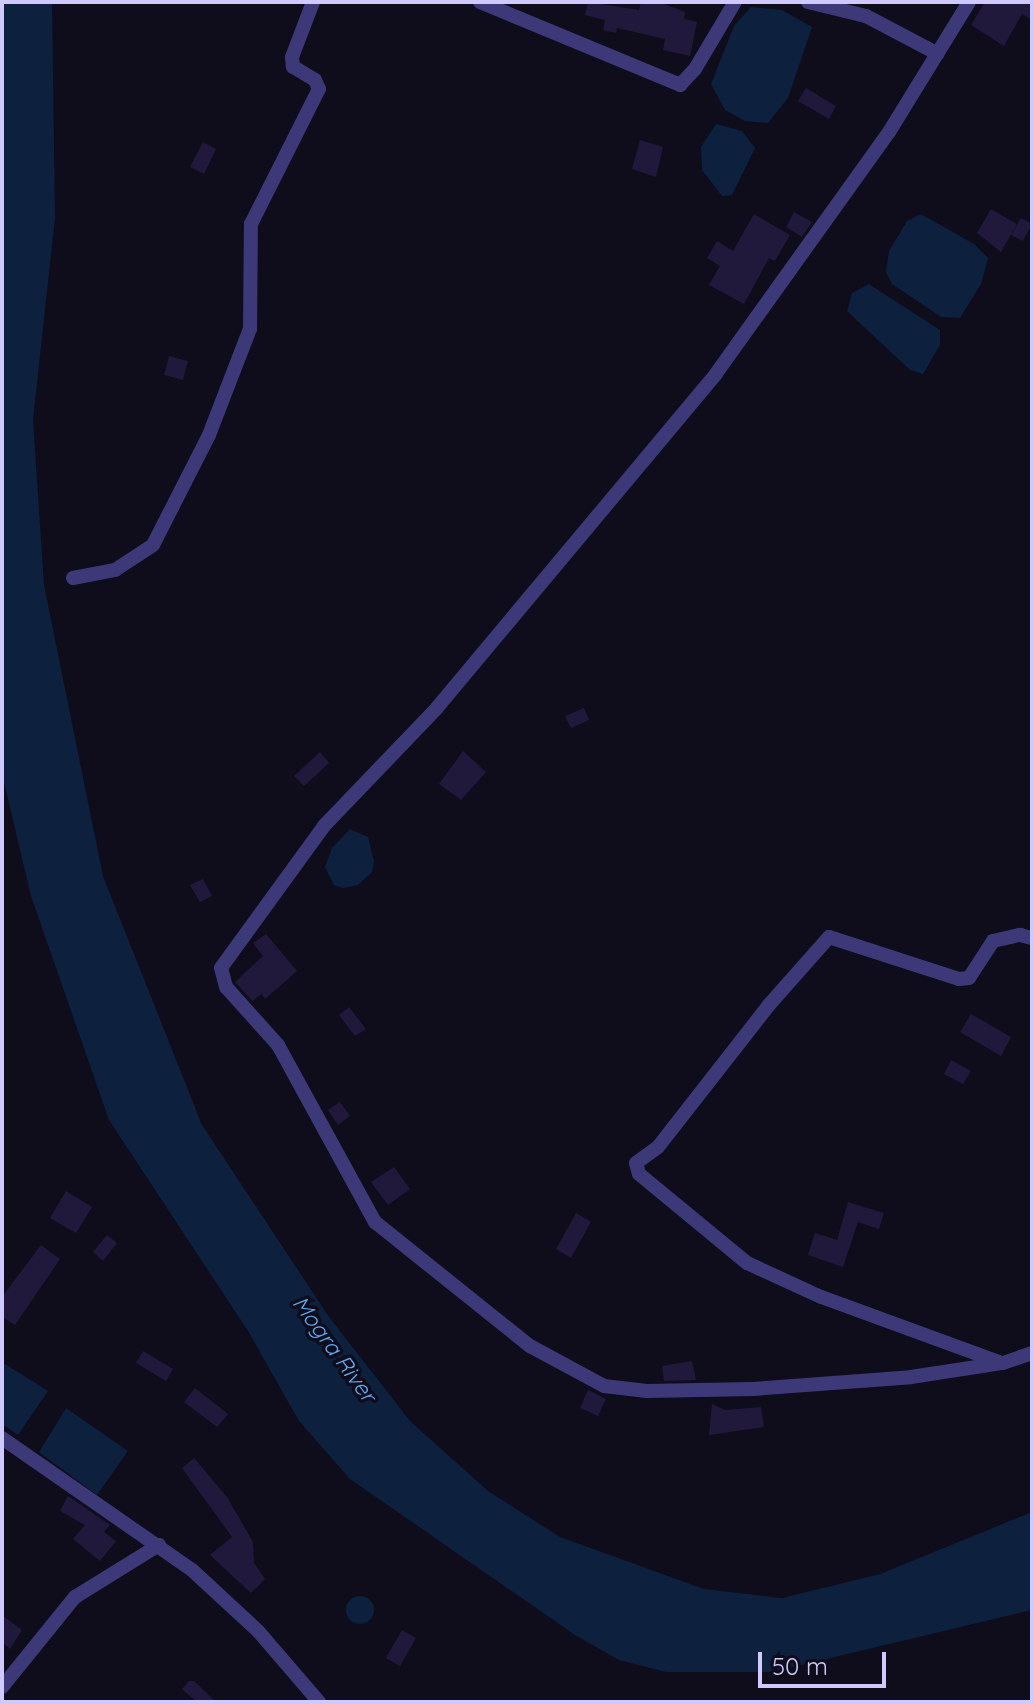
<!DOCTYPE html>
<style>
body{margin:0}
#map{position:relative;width:1034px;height:1704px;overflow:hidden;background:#0f0c1c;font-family:Quicksand,sans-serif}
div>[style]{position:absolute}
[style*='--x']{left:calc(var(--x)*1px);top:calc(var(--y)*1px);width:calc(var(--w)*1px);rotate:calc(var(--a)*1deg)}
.water>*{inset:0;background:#0d203e}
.round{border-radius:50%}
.building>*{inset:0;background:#21193c}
.street>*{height:14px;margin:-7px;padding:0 7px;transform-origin:7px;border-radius:7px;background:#3d3979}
span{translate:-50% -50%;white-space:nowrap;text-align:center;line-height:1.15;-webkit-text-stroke:7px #0f0c1c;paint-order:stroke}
.water-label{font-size:22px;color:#5cadf7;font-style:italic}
.frame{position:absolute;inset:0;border:4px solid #d0c9fd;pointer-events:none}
.scale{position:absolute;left:758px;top:1652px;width:128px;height:36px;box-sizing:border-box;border:4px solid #d0c9fd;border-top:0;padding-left:10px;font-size:24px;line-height:28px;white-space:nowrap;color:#d0c9fd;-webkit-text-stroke:6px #0f0c1c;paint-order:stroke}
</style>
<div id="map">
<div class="water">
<i style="clip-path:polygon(2px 2px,52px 2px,55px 218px,33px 420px,44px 585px,103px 876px,202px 1125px,329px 1317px,410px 1421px,488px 1491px,560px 1537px,704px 1589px,782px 1598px,880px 1574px,1032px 1512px,1032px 1610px,772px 1672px,666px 1672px,619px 1660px,575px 1635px,350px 1479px,299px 1421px,248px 1331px,109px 1120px,31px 896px,2px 774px)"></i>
<i style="clip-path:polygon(751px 7px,782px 10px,812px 27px,788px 98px,768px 123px,745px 121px,725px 110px,711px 84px,734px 26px)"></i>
<i style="clip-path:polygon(716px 124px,742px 131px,755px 148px,732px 195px,722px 196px,702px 170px,701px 147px)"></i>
<i style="clip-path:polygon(921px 214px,974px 244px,988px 258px,981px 284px,960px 318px,941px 317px,892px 284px,886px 272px,889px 251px,907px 221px)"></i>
<i style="clip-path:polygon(869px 284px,940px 330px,940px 345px,923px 374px,910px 370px,847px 311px,852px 293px)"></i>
<i style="clip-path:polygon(350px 829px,368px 837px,374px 861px,372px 872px,358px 885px,343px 888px,334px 885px,325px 867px,332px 848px)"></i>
<i style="clip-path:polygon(2px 1362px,48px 1391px,18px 1435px,2px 1424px)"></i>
<i style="clip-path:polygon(66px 1408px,128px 1451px,97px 1495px,39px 1452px)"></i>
<i class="round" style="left:346px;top:1596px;width:28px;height:28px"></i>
</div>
<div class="building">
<i style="clip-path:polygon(588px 2px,639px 10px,641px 2px,659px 2px,685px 12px,684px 19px,697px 22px,690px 56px,663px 50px,665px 39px,617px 28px,616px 33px,603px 30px,605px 20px,585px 15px)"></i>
<i style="clip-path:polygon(985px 2px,1032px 2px,1032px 20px,1022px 14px,1004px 46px,971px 25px)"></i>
<i style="clip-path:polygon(806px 88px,836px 106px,829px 119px,798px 101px)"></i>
<i style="clip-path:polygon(640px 140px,663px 147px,656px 177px,632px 169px)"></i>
<i style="clip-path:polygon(203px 142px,216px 149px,204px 174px,190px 167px)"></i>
<i style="clip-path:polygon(991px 209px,1017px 224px,1001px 252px,977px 233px)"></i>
<i style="clip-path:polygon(794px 212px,812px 222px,802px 237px,786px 227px)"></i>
<i style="clip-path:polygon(754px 214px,790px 235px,775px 261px,769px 258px,744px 304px,709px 285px,720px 266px,707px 258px,717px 241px,733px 251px)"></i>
<i style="clip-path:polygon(1021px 218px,1032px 224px,1023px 241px,1011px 235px)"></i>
<i style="clip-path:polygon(169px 356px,188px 361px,183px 380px,164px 375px)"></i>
<i style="clip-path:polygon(584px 708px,589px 720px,571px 728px,565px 716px)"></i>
<i style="clip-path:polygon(463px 751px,486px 772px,461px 800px,439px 784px)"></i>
<i style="clip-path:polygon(320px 752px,329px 763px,304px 786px,294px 776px)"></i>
<i style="clip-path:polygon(203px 879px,212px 896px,200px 902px,190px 885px)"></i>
<i style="clip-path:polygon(266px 934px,297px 971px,265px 999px,262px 994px,252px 1001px,235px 982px,263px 956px,253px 943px)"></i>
<i style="clip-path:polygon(349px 1007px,366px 1029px,355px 1036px,339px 1015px)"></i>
<i style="clip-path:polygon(971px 1014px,1011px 1037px,1001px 1056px,960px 1032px)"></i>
<i style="clip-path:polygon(951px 1060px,971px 1071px,963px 1084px,944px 1074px)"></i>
<i style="clip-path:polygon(340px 1102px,350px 1116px,338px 1125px,328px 1110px)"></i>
<i style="clip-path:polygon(394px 1167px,410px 1189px,388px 1205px,371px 1182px)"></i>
<i style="clip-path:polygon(66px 1191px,92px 1207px,76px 1233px,50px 1218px)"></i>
<i style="clip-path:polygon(848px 1202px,884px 1213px,879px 1229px,858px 1222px,843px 1267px,808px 1255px,815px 1233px,837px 1240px)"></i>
<i style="clip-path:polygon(576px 1213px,591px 1222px,571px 1258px,556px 1249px)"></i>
<i style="clip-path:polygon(107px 1235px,117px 1243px,103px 1261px,93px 1252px)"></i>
<i style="clip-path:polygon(41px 1245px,60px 1259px,15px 1325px,2px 1317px,2px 1297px)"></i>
<i style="clip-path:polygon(143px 1351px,173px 1369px,166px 1381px,136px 1363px)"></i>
<i style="clip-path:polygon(692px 1361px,696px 1380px,664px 1381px,662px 1366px)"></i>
<i style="clip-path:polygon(195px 1388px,228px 1414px,217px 1427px,184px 1402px)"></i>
<i style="clip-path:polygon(588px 1390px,606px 1399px,598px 1416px,580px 1408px)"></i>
<i style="clip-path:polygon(712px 1404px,725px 1410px,761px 1407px,764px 1427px,709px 1435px)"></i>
<i style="clip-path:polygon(194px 1458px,227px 1497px,253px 1542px,254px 1563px,265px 1579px,251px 1593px,210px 1555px,232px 1537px,182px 1468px)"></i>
<i style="clip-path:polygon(68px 1496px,110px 1525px,104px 1532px,116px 1541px,100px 1561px,73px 1539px,85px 1525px,60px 1511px)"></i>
<i style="clip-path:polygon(2px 1615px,22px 1630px,10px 1649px,2px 1642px)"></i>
<i style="clip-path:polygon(402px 1630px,416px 1638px,400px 1666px,386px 1658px)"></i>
<i style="clip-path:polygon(189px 1681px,194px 1681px,216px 1702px,197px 1702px,182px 1689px)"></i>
</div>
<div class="street">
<i style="--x:480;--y:2;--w:217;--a:22.5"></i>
<i style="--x:680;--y:85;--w:22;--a:-47"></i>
<i style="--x:695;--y:69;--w:78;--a:-59.2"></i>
<i style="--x:808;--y:2;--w:60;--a:13.6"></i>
<i style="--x:866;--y:16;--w:81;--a:27.8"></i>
<i style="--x:969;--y:2;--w:153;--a:121.6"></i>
<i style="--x:889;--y:132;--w:297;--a:125.6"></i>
<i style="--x:716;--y:374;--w:435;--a:129.9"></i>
<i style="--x:437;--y:708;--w:163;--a:133.8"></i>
<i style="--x:324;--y:826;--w:175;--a:126"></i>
<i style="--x:221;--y:968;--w:20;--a:75"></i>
<i style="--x:226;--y:987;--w:78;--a:48.1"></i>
<i style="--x:278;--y:1045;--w:202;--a:61.3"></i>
<i style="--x:375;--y:1222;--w:198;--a:38.7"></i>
<i style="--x:530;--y:1346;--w:84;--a:28.4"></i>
<i style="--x:604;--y:1386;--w:43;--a:6.6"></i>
<i style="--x:647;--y:1391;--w:106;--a:-1.1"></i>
<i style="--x:753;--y:1389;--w:158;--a:-4.3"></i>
<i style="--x:911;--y:1377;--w:93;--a:-8.7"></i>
<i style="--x:1003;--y:1363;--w:31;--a:-19"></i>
<i style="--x:73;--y:578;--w:43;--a:-10.8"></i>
<i style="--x:115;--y:570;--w:45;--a:-33.3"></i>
<i style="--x:153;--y:545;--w:123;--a:-63"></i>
<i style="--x:209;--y:435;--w:114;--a:-68.9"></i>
<i style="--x:250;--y:329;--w:105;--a:-89.5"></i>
<i style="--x:251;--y:224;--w:151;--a:-63.3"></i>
<i style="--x:319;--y:89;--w:10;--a:-114"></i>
<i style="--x:315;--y:80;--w:26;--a:-149"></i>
<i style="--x:293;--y:67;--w:10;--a:-96"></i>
<i style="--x:292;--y:57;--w:59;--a:-69.1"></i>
<i style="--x:999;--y:1362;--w:189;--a:-159.9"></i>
<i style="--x:821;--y:1297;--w:81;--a:-155.3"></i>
<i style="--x:747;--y:1263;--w:140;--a:-140.5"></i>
<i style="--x:639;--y:1174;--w:11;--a:-105"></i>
<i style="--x:636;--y:1163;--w:27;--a:-36"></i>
<i style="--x:658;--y:1147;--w:179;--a:-52"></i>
<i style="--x:768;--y:1006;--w:92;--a:-48.5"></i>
<i style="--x:829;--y:937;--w:137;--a:17.9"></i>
<i style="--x:959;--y:979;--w:10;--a:-6"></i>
<i style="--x:969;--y:978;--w:44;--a:-57"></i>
<i style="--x:993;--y:941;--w:28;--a:-13"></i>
<i style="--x:1020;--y:935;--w:12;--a:14"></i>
<i style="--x:2;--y:1438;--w:231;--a:34.8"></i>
<i style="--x:192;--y:1570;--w:90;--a:42.7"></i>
<i style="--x:258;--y:1631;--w:94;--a:49.3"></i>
<i style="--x:2;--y:1687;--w:116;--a:-51"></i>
<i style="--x:75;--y:1597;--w:99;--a:-31.8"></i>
</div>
<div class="water-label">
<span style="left:334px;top:1349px;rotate:54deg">Mogra River</span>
</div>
<div class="frame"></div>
<div class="scale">50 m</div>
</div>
